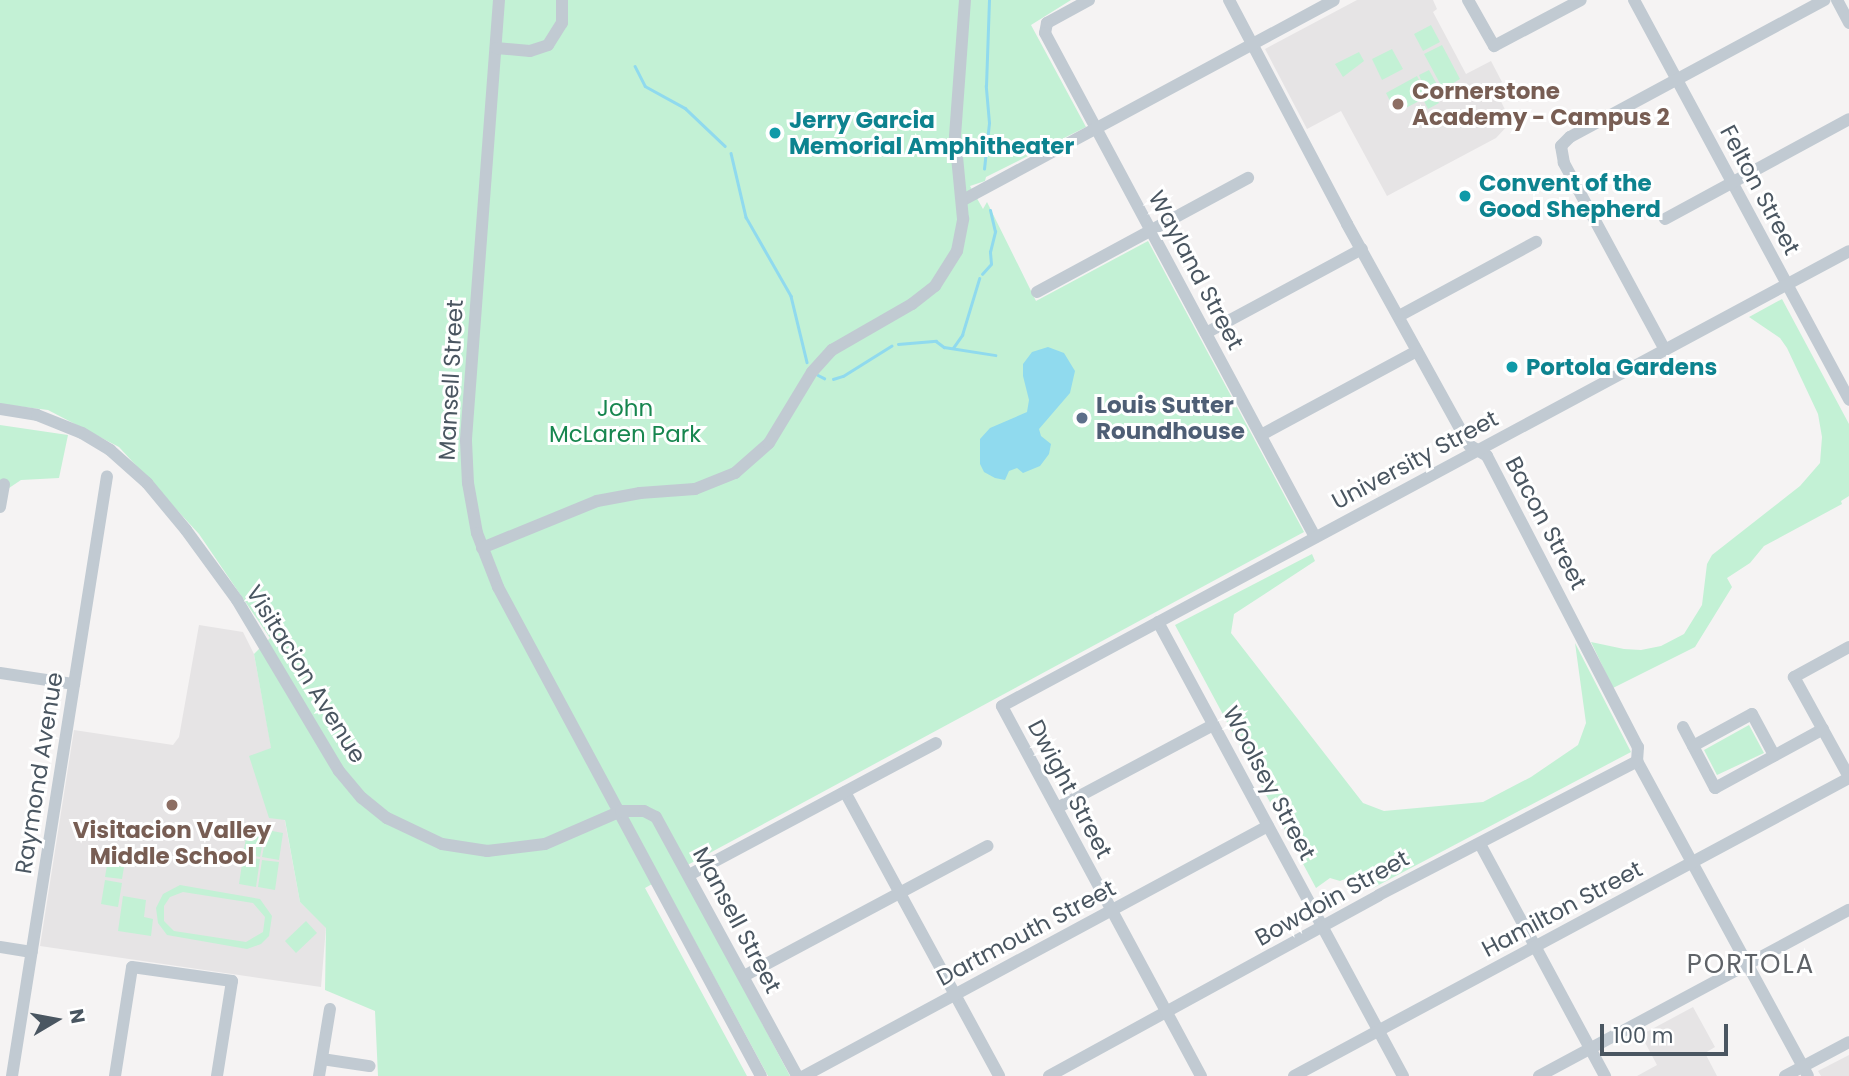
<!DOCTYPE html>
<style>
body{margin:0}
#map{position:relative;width:1849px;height:1076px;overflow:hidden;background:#f5f3f3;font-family:Poppins,sans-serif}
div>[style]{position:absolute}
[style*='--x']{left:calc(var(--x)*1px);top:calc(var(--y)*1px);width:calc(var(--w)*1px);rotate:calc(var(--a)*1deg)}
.education>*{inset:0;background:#e6e4e5}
.green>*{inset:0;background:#c3f1d5}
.water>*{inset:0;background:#90daee}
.stream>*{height:2.5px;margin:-1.25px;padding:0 1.25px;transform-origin:1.25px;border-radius:1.25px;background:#90daee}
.minor>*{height:12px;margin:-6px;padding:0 6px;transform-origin:6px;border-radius:6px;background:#c1cad2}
.dots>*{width:19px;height:19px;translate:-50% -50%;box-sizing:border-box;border:4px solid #fff;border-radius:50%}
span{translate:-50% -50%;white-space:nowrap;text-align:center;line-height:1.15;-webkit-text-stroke:6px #fff;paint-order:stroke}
.education-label{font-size:23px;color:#785e54;font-weight:700}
.left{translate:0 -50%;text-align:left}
.culture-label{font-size:23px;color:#0d838f;font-weight:700}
.street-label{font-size:23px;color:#4a5661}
.service-label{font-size:23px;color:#4e5e75;font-weight:700}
.park-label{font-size:23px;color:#17864f}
.quarter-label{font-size:26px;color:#5f6368;letter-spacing:2px}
.north{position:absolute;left:21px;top:985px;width:70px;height:70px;-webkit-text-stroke:5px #fff;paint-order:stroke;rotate:80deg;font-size:19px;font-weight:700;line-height:28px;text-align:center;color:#4a5661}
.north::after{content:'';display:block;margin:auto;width:24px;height:32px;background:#4a5661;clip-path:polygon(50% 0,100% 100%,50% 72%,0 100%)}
.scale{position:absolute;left:1600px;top:1024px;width:128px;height:32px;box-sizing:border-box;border:4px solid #4a5661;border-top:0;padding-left:9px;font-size:21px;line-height:24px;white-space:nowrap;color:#4a5661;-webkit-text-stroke:5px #fff;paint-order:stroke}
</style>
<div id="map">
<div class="education">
<i style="clip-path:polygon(1357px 0,1433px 0,1437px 9px,1433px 12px,1466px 74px,1491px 61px,1502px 82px,1494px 87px,1511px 122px,1496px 138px,1387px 196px,1341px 111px,1307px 129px,1265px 49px)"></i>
<i style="clip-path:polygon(199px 625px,243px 632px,254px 654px,300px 902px,326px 927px,321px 987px,40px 946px,74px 730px,173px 745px,179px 737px)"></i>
<i style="clip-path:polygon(1693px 1007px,1715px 1047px,1705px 1053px,1717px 1076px,1637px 1076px,1657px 1065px,1641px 1035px)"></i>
<i style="clip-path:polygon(1849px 1055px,1849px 1076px,1821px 1076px,1818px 1071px)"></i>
</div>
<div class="green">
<i style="clip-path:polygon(0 0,1071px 0,1031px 25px,1086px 127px,986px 177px,985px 181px,970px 186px,983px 209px,987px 202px,1036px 301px,1148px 241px,1304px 532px,680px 869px,790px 1076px,768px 1076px,661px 879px,645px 888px,747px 1076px,378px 1076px,375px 1011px,325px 990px,326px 928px,300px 902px,285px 820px,269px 818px,249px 756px,271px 748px,254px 654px,270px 638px,199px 534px,119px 447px,48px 410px,0 404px)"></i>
<i style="clip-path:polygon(1431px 25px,1440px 42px,1423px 51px,1414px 34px)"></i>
<i style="clip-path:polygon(1442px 45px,1460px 79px,1450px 85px,1455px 94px,1445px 100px,1439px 91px,1434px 94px,1439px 103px,1428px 109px,1423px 99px,1396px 113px,1386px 93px,1417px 76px,1428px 97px,1419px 75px,1429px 70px,1440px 90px,1443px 89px,1424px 54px)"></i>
<i style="clip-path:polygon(1392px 49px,1403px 69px,1382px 80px,1372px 59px)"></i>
<i style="clip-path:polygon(1359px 52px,1364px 61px,1343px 77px,1335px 64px)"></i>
<i style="clip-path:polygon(1782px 299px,1849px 424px,1849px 496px,1841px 501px,1842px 504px,1764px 546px,1750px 563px,1727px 578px,1732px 587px,1695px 647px,1613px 688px,1591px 642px,1624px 649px,1641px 650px,1661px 646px,1684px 634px,1702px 605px,1707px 564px,1712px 555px,1800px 486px,1820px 463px,1822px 437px,1818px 414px,1787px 348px,1780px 338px,1749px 317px)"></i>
<i style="clip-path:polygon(0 425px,68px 435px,59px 478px,21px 480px,0 494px)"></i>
<i style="clip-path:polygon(1312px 554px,1315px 561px,1234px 614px,1231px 633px,1363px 803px,1384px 811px,1483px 802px,1531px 777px,1578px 745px,1586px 723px,1575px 643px,1631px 752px,1373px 888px,1362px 872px,1340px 881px,1330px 878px,1316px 888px,1175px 625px)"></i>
<i style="clip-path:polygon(1749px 725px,1764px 753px,1717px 775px,1704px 750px)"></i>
<i style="clip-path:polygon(248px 827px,265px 830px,260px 857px,243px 854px)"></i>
<i style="clip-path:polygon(267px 830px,283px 833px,279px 860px,262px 857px)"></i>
<i style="clip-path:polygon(109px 853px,126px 855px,122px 879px,105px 877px)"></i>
<i style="clip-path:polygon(243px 857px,260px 859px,256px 887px,239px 884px)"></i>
<i style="clip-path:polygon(262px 860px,279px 862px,275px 890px,258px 887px)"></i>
<i style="clip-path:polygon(105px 880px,122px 883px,118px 907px,101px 904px)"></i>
<i style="clip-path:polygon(evenodd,180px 885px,260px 899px,272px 916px,269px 936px,261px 944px,247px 949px,167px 935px,158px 923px,156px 908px,163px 894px,180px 885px,183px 892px,253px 903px,265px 917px,263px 932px,246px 942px,174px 931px,164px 921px,164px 906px,170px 897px,183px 892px)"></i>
<i style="clip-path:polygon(123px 896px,146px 900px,144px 917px,153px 919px,151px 936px,118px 931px)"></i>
<i style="clip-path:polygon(306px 921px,317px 933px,296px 953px,285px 941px)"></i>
</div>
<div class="water">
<i style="clip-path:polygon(1048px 347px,1064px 353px,1075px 371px,1070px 393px,1039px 429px,1041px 436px,1051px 444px,1049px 454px,1040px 466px,1023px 473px,1017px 468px,1009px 471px,1005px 480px,995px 478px,984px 472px,980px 464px,980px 439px,990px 428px,1027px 412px,1029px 400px,1023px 376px,1023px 364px,1032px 352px)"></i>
</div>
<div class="stream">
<i style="--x:635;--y:66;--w:22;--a:63"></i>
<i style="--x:645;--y:86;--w:46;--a:28.8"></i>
<i style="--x:685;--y:108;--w:55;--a:43.5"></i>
<i style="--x:731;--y:153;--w:66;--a:76.8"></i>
<i style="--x:746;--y:217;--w:91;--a:60.3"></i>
<i style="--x:791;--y:296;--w:68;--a:76.4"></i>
<i style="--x:984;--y:169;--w:46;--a:-83.8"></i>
<i style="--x:989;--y:123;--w:37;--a:-95"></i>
<i style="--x:986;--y:86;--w:86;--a:-88"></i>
<i style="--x:982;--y:274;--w:13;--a:-48"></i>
<i style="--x:991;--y:264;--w:12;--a:-95"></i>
<i style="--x:990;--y:252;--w:21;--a:-76"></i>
<i style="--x:995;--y:232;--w:22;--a:-103"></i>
<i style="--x:898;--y:344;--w:38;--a:-5"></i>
<i style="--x:936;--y:341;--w:10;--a:37"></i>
<i style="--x:944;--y:347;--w:52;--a:8.9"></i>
<i style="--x:953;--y:348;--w:16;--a:-55"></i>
<i style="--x:962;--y:335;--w:59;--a:-73.1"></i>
<i style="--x:818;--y:375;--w:7;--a:27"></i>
<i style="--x:833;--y:379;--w:10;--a:-17"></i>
<i style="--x:843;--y:376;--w:57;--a:-32"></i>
</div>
<div class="minor">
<i style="--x:499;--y:0;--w:442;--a:94.3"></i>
<i style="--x:466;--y:441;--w:42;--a:87.3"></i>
<i style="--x:468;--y:483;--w:51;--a:79.8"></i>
<i style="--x:477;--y:533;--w:58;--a:68.7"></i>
<i style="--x:498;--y:587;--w:555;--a:61.73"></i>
<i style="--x:1089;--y:0;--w:48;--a:151.3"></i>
<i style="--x:1047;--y:23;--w:10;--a:101"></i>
<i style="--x:1045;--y:33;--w:572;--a:61.82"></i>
<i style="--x:1229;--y:0;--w:253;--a:62.2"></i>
<i style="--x:1347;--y:224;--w:252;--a:61.1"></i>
<i style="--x:1469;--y:445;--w:21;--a:31"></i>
<i style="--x:1487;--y:456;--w:328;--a:62.6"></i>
<i style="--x:1638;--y:747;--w:14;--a:94"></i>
<i style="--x:1637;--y:761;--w:358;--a:61.5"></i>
<i style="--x:1468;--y:0;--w:53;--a:60.5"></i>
<i style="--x:1494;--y:46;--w:98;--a:-27.9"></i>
<i style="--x:1634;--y:0;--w:454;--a:61.7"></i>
<i style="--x:1837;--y:0;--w:26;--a:62"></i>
<i style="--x:496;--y:48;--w:34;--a:5"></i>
<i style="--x:530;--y:51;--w:19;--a:-18"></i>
<i style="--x:548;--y:45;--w:26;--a:-58"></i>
<i style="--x:562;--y:23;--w:23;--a:-90"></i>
<i style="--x:963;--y:200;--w:421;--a:-28.3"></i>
<i style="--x:1665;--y:219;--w:209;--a:-28.5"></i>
<i style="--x:1037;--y:292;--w:240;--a:-28.4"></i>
<i style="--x:1399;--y:316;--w:156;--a:-28.4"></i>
<i style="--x:1206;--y:333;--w:177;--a:-28.3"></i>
<i style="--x:1665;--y:350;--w:213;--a:-118.4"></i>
<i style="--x:1564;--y:163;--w:17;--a:-100"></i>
<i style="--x:1561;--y:146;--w:13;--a:-45"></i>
<i style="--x:1570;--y:137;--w:289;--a:-28.3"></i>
<i style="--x:0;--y:409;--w:37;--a:9"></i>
<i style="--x:37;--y:415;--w:48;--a:21.8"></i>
<i style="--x:82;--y:433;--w:33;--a:31"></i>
<i style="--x:110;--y:450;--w:50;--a:41.7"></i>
<i style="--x:147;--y:483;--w:61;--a:50.3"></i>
<i style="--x:186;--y:530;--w:87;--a:53.9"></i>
<i style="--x:237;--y:600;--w:199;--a:59.2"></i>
<i style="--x:339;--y:771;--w:35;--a:50"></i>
<i style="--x:362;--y:798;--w:32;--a:39"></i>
<i style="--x:387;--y:818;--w:61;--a:25.3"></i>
<i style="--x:442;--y:844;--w:46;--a:8.8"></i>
<i style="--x:487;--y:851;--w:58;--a:-6.9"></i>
<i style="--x:545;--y:844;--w:83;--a:-23.5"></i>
<i style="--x:621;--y:811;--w:23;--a:0"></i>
<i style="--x:644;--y:811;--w:13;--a:27"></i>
<i style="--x:656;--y:817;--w:295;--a:61.4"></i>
<i style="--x:1261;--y:435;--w:177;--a:-28.3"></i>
<i style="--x:0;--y:507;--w:23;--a:-80"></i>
<i style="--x:482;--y:548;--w:124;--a:-22.2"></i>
<i style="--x:597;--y:501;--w:44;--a:-10.5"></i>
<i style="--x:640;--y:493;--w:55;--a:-4.2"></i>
<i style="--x:695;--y:489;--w:43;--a:-21.8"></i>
<i style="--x:735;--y:473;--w:45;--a:-41.4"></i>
<i style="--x:769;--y:443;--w:83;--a:-58.8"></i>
<i style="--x:812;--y:372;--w:30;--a:-48"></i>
<i style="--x:832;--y:350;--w:92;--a:-29.9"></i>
<i style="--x:912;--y:304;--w:29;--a:-38"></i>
<i style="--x:935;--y:286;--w:41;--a:-57.8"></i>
<i style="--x:957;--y:251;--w:33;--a:-79"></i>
<i style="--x:963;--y:219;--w:83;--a:-95.5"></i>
<i style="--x:955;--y:136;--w:136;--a:-85.8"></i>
<i style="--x:1158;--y:622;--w:516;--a:61.65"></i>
<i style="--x:1849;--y:647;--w:63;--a:151.4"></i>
<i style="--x:1794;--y:677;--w:114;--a:61.2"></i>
<i style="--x:0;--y:673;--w:75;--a:8.5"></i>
<i style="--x:1683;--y:727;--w:69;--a:62.3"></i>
<i style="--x:1715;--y:788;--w:123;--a:-28.6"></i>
<i style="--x:1693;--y:746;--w:67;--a:-28.5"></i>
<i style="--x:1752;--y:714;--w:47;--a:61.8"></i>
<i style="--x:845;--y:792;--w:323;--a:61.5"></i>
<i style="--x:1057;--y:808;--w:177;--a:-28"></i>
<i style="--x:1480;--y:844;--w:264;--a:61.7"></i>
<i style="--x:689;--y:875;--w:280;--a:-28.1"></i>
<i style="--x:0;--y:947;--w:32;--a:9"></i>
<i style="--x:744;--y:976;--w:276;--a:-28.1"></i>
<i style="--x:322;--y:1059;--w:48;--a:8.5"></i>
<i style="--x:12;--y:1076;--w:607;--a:-81"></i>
<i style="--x:115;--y:1076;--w:110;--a:-81.1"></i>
<i style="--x:132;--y:967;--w:101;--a:8"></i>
<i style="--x:232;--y:981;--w:96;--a:99"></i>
<i style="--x:319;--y:1076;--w:68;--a:-80.7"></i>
<i style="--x:804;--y:1076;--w:527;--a:-28.32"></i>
<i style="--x:1049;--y:1076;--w:376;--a:-28.7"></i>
<i style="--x:1379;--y:895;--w:291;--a:-27.4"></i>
<i style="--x:1201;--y:1076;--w:420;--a:-118.3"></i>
<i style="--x:1002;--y:706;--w:961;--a:-28.24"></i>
<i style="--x:1294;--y:1076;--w:630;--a:-28.23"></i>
<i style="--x:1539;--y:1076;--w:352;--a:-28.2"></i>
<i style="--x:1785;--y:1076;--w:72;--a:-28"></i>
</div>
<div class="dots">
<i style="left:1398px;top:104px;background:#8d6e63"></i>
<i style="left:775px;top:133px;background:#0f9aa8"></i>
<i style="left:1465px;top:196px;background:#0f9aa8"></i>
<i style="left:1512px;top:367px;background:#0f9aa8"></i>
<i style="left:1082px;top:418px;background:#5c6f8a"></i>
<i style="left:172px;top:805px;background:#8d6e63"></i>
</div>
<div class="education-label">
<span class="left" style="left:1412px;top:104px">Cornerstone<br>Academy - Campus 2</span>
<span style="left:172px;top:843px">Visitacion Valley<br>Middle School</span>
</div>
<div class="culture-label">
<span class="left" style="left:789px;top:133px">Jerry Garcia<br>Memorial Amphitheater</span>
<span class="left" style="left:1479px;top:196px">Convent of the<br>Good Shepherd</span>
<span class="left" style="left:1526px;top:367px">Portola Gardens</span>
</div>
<div class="street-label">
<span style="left:1760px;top:190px;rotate:62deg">Felton Street</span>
<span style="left:1196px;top:270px;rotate:62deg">Wayland Street</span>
<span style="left:451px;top:380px;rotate:-87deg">Mansell Street</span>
<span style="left:1415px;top:460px;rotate:-28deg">University Street</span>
<span style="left:1546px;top:523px;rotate:62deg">Bacon Street</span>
<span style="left:306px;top:674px;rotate:58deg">Visitacion Avenue</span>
<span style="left:39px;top:773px;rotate:-81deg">Raymond Avenue</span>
<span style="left:1269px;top:783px;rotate:62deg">Woolsey Street</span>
<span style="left:1070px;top:789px;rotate:62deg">Dwight Street</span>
<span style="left:1332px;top:898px;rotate:-29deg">Bowdoin Street</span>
<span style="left:1562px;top:909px;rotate:-28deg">Hamilton Street</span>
<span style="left:737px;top:920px;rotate:62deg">Mansell Street</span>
<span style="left:1026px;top:933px;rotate:-28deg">Dartmouth Street</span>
</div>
<div class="service-label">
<span class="left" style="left:1096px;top:418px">Louis Sutter<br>Roundhouse</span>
</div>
<div class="park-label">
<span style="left:625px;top:421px">John<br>McLaren Park</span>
</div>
<div class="quarter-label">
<span style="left:1751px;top:965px">PORTOLA</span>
</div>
<div class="north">N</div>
<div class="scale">100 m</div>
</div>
